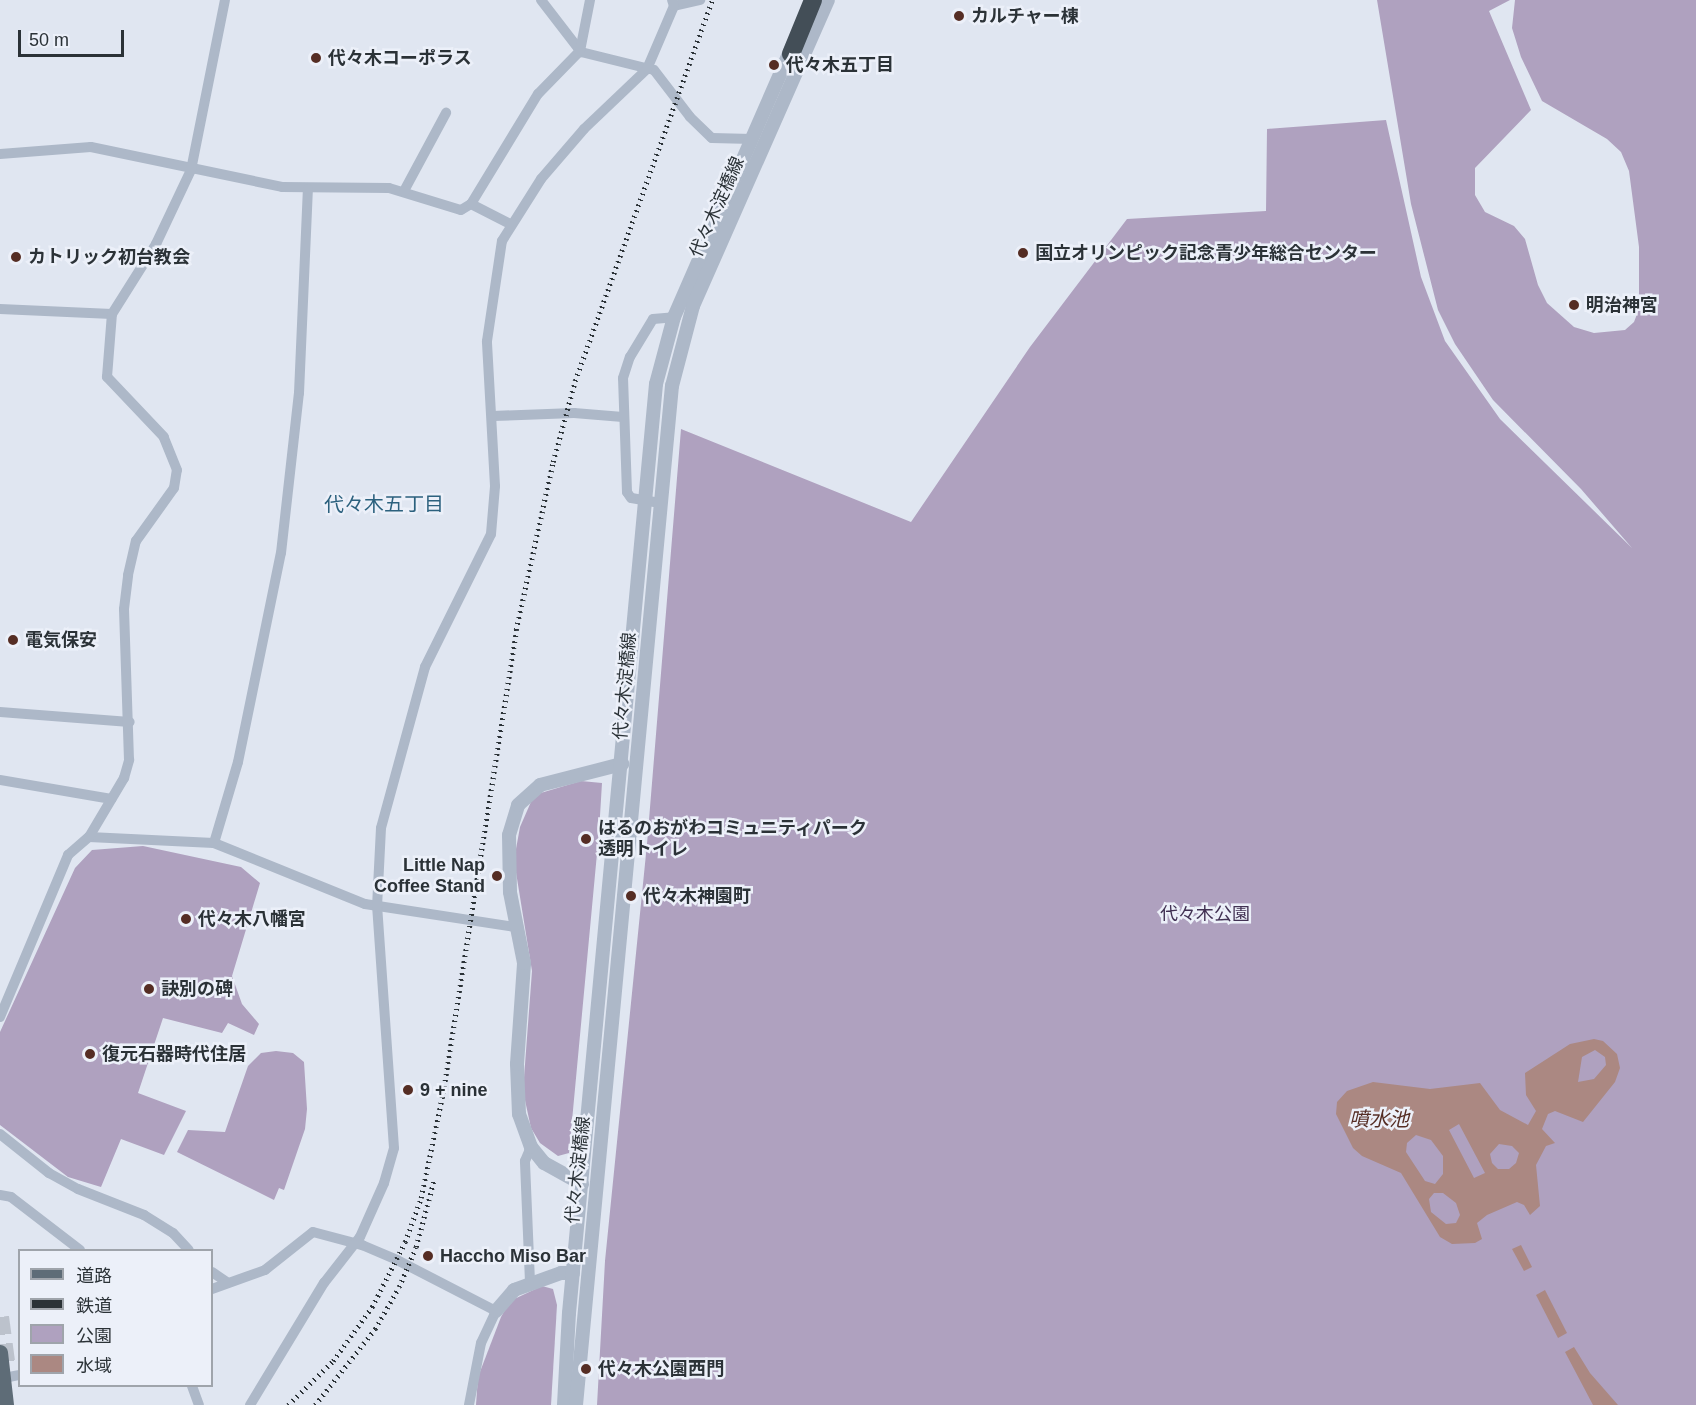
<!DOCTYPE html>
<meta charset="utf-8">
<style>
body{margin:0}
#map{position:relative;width:1696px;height:1405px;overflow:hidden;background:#e0e6f1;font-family:Arial,"Noto Sans JP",sans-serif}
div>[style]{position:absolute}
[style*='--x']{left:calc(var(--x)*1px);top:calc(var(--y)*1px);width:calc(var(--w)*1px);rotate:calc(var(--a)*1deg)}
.green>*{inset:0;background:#afa1bf}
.water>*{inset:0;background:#ab8882}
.motorway-tunnel>*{height:18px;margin-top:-9px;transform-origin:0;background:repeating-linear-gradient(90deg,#bcc2cc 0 18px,transparent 0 27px)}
.minor>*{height:10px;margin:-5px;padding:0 5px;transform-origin:5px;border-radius:5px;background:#adb8c8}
.tertiary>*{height:14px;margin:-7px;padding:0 7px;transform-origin:7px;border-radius:7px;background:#adb8c8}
.primary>*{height:15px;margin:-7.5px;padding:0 7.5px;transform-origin:7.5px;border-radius:7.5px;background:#5e6c77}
.motorway>*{height:18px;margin:-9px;padding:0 9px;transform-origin:9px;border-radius:9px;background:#434e57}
.rail>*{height:4.5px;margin-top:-2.25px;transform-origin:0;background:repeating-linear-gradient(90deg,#2b3237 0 1.5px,transparent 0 6px)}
.dots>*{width:16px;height:16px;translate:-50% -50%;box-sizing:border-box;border:3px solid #ecf0f9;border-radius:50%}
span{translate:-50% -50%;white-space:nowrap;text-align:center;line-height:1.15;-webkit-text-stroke:5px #ecf0f9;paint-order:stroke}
.poi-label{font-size:18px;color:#2b3237;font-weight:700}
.left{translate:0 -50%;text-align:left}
.right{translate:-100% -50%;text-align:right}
.street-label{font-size:18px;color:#2b3237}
.park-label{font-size:18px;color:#413153}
.neighbourhood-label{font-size:20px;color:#2c617e}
.water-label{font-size:20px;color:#552d24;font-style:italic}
.legend{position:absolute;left:18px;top:1249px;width:195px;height:138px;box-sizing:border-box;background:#ecf0f9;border:2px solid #9fa4ab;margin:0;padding:8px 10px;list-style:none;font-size:18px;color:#2b3237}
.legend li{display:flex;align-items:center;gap:12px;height:30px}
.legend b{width:30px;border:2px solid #9fa4ab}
.scale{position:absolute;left:18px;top:30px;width:106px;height:27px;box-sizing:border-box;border:3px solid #2b3237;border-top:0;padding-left:8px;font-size:18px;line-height:21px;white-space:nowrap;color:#2b3237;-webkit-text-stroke:4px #ecf0f9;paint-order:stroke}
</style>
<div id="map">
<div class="green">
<i style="clip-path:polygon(1377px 0,1510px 0,1489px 11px,1531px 110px,1475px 168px,1475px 195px,1485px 212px,1514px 226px,1525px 239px,1538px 285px,1547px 303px,1574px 327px,1594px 333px,1625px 330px,1634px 322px,1639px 309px,1639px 247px,1629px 171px,1621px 152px,1607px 139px,1542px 101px,1521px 57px,1512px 28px,1515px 0,1696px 0,1696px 1405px,597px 1405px,605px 1261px,647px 844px,681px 429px,911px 522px,1030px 347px,1127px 219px,1266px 211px,1267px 129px,1386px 120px,1421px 277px,1445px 341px,1500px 419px,1632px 548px,1581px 489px,1493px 400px,1455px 344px,1438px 310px,1411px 204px)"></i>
<i style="clip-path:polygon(581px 781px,602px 783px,599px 832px,569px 1153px,558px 1156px,540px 1143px,531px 1128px,523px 1091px,532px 971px,514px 860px,520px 827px,534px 795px)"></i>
<i style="clip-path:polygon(143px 846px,241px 867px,260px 883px,232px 976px,242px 1004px,259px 1024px,254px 1035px,228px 1023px,222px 1033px,163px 1018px,138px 1093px,186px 1111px,164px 1155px,121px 1139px,101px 1187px,68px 1177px,0 1125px,0 1032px,75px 868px,92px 850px)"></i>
<i style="clip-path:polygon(276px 1051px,293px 1053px,304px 1062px,307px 1109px,305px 1129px,284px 1190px,279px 1188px,274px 1200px,177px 1152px,188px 1130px,225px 1132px,248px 1066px,261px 1053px)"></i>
<i style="clip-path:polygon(542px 1286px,553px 1289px,557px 1305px,551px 1405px,476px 1405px,478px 1377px,501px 1317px,510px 1301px)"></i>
</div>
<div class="water">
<i style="clip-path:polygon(evenodd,1594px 1039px,1603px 1041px,1617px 1054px,1620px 1068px,1615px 1082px,1583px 1122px,1555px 1111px,1548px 1114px,1542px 1129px,1555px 1143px,1546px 1146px,1536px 1165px,1540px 1206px,1530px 1215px,1524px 1205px,1517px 1202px,1487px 1215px,1477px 1223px,1482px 1239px,1475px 1243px,1452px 1244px,1440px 1237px,1401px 1173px,1362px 1156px,1353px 1148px,1336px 1114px,1337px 1102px,1347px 1091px,1373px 1082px,1430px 1089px,1480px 1083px,1500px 1110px,1528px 1125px,1536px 1111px,1526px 1095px,1525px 1073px,1570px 1044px,1594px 1039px,1595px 1050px,1605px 1057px,1606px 1065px,1594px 1079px,1578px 1082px,1582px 1057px,1595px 1050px,1594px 1039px,1459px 1124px,1485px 1173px,1474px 1178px,1449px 1130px,1459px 1124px,1594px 1039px,1416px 1135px,1431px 1140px,1443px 1156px,1443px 1174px,1435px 1184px,1425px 1181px,1406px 1152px,1407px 1143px,1416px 1135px,1594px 1039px,1499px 1144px,1512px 1146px,1519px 1153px,1516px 1163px,1509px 1169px,1498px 1169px,1492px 1163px,1490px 1154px,1499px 1144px,1594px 1039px,1434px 1193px,1443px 1193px,1456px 1203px,1460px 1215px,1456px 1223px,1446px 1224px,1431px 1212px,1429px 1199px,1434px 1193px)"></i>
<i style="clip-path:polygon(1521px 1245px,1532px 1267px,1524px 1271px,1512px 1249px)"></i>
<i style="clip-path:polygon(1545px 1290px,1567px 1333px,1558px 1338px,1536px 1295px)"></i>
<i style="clip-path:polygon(1574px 1347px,1590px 1373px,1618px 1405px,1593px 1405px,1565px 1352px)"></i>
</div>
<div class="motorway-tunnel">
<i style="--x:0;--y:1317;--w:52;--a:82.3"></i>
</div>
<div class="minor">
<i style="--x:541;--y:0;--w:66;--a:52.4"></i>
<i style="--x:581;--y:52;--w:75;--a:13.9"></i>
<i style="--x:654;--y:70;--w:59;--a:52.5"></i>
<i style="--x:690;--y:117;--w:30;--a:44"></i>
<i style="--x:712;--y:138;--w:40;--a:1.4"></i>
<i style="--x:674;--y:6;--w:27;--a:-13"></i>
<i style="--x:0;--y:154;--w:91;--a:-4.4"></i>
<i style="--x:91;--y:147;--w:195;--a:11.8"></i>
<i style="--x:282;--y:187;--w:107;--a:0.5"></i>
<i style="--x:389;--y:188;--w:75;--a:17"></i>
<i style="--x:461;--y:210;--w:12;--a:-31"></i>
<i style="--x:471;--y:204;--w:129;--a:-58.7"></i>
<i style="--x:538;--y:94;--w:60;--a:-45.7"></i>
<i style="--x:580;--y:51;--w:52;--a:-78.9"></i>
<i style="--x:404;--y:191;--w:89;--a:-61.7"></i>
<i style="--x:471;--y:204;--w:44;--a:27.1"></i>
<i style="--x:0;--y:309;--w:112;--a:2.6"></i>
<i style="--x:493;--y:416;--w:81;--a:-2.1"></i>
<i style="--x:574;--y:413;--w:49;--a:4.7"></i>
<i style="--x:660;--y:503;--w:29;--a:-170"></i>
<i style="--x:631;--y:498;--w:7;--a:-124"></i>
<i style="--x:627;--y:492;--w:114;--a:-92"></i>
<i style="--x:623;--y:378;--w:22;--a:-72"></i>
<i style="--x:630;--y:357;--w:44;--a:-58.8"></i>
<i style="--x:653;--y:319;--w:21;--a:-5"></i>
<i style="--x:0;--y:712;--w:130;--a:4.4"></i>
<i style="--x:0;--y:780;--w:113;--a:9.7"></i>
<i style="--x:89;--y:837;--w:125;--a:2.7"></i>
<i style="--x:214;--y:843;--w:163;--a:22"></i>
<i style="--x:365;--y:904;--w:153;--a:8.7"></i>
<i style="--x:214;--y:843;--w:84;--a:-73.5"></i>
<i style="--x:238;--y:762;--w:213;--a:-78.4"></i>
<i style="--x:281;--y:553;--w:161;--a:-83.6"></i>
<i style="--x:299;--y:393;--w:204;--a:-87.5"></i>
<i style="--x:0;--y:1017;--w:176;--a:-67.2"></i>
<i style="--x:68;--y:855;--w:28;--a:-41"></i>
<i style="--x:89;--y:837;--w:69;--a:-59.3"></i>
<i style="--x:124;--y:778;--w:19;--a:-74"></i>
<i style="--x:129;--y:760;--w:151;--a:-91.9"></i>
<i style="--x:124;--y:609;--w:34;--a:-83"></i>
<i style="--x:128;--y:575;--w:35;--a:-77"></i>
<i style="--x:136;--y:541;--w:65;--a:-54.4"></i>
<i style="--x:174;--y:488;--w:18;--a:-81"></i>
<i style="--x:177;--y:470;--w:35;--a:-112"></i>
<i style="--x:164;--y:437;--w:83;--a:-133.5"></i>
<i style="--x:107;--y:377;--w:63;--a:-85.5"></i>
<i style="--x:112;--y:314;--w:83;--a:-57.8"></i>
<i style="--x:156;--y:244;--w:82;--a:-64.7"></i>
<i style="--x:191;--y:170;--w:173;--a:-78.7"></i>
<i style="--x:0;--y:1134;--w:63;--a:38.5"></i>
<i style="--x:49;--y:1173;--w:33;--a:29"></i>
<i style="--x:78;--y:1189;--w:71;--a:21.5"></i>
<i style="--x:144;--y:1215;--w:34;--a:32"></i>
<i style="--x:173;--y:1233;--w:23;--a:47"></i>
<i style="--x:0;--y:1195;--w:11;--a:10"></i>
<i style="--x:11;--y:1197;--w:87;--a:37.5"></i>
<i style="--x:212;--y:1272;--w:18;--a:34"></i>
<i style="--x:530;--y:1282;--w:121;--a:-92.4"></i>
<i style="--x:525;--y:1161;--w:15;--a:-67"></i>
<i style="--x:212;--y:1289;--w:56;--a:-19.7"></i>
<i style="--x:265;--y:1270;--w:61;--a:-38.4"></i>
<i style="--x:313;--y:1232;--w:51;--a:14.9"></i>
<i style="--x:362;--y:1245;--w:38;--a:23"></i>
<i style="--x:397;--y:1260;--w:111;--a:27.3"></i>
<i style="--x:496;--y:1311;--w:35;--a:115"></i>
<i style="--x:481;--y:1343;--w:63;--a:101"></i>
<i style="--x:4;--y:1378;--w:16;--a:-11"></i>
<i style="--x:192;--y:1386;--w:20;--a:70"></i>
<i style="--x:250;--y:1405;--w:143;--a:-58.8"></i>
<i style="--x:324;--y:1283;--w:58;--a:-52"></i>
<i style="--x:360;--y:1237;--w:59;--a:-66"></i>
<i style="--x:384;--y:1183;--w:36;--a:-74"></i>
<i style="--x:394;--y:1148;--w:242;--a:-94"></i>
<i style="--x:377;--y:907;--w:79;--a:-87.1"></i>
<i style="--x:381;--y:828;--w:167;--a:-74.7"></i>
<i style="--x:425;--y:667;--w:148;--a:-63.6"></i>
<i style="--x:491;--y:534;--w:48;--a:-85.2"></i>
<i style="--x:495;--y:486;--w:145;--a:-93.2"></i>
<i style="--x:487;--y:341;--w:101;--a:-81.5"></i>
<i style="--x:502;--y:241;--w:73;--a:-57.8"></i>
<i style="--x:541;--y:179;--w:66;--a:-49.3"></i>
<i style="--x:584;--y:129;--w:87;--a:-43.6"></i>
<i style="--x:647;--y:69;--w:69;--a:-66.8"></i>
<i style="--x:674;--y:6;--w:6;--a:-108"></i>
</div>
<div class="tertiary">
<i style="--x:582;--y:1184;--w:43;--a:-151.1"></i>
<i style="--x:544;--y:1163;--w:21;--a:-129"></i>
<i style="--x:531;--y:1147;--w:35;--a:-110"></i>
<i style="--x:519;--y:1114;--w:50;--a:-92.3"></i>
<i style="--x:517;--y:1064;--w:101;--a:-86"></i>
<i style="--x:524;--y:963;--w:72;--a:-101.2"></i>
<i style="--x:510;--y:892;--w:57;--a:-91"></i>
<i style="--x:509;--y:835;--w:31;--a:-73"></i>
<i style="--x:518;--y:805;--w:30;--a:-42"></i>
<i style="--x:540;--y:785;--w:85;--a:-14.4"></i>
<i style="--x:496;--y:1311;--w:28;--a:-49"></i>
<i style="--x:514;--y:1290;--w:50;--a:-19.9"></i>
<i style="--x:561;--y:1273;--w:12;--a:0"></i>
<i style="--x:564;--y:1405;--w:92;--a:-86.9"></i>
<i style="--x:569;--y:1313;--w:933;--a:-84.65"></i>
<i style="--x:656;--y:384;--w:69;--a:-75"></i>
<i style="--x:674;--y:317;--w:297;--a:-66.4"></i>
<i style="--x:576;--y:1405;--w:1024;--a:-84.62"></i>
<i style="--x:672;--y:386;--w:83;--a:-75.3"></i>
<i style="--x:693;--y:306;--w:334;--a:-66.2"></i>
</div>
<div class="primary">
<i style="--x:0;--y:1352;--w:53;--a:83.5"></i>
</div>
<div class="motorway">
<i style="--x:791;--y:54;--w:58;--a:-67.8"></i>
</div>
<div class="rail">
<i style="--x:288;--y:1405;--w:63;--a:-44.4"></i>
<i style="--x:333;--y:1361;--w:67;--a:-54.2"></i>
<i style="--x:372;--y:1307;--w:73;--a:-63.1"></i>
<i style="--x:405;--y:1242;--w:47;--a:-70"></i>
<i style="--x:421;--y:1198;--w:107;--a:-78.2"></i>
<i style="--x:443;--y:1093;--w:469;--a:-81"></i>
<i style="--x:516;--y:630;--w:172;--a:-77.6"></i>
<i style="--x:553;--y:462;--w:84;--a:-74.8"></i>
<i style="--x:575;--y:381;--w:405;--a:-70.2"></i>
<i style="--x:315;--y:1405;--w:97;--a:-51.7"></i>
<i style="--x:375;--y:1329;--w:48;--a:-60.3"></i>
<i style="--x:399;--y:1287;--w:43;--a:-67"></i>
<i style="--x:416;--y:1247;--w:69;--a:-75"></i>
</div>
<div class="dots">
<i style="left:959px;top:16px;background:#552d24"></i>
<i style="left:316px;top:58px;background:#552d24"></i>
<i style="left:774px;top:65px;background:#552d24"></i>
<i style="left:1023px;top:253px;background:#552d24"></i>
<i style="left:16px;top:257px;background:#552d24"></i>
<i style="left:1574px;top:305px;background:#552d24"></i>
<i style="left:13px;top:640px;background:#552d24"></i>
<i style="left:586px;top:839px;background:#552d24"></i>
<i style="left:497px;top:876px;background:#552d24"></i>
<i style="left:631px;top:896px;background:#552d24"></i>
<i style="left:186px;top:919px;background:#552d24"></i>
<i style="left:149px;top:989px;background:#552d24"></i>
<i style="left:90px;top:1054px;background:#552d24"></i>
<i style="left:408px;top:1090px;background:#552d24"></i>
<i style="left:428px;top:1256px;background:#552d24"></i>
<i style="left:586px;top:1369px;background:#552d24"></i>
</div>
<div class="poi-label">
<span class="left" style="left:971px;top:16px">カルチャー棟</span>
<span class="left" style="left:328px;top:58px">代々木コーポラス</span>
<span class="left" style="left:786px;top:65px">代々木五丁目</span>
<span class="left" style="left:1035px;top:253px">国立オリンピック記念青少年総合センター</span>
<span class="left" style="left:28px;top:257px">カトリック初台教会</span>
<span class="left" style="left:1586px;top:305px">明治神宮</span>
<span class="left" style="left:25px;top:640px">電気保安</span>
<span class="left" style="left:598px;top:839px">はるのおがわコミュニティパーク<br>透明トイレ</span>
<span class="right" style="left:485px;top:876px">Little Nap<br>Coffee Stand</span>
<span class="left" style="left:643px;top:896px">代々木神園町</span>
<span class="left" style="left:198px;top:919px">代々木八幡宮</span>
<span class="left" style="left:161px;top:989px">訣別の碑</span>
<span class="left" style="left:102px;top:1054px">復元石器時代住居</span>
<span class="left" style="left:420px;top:1090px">9 + nine</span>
<span class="left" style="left:440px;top:1256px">Haccho Miso Bar</span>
<span class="left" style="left:598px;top:1369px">代々木公園西門</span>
</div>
<div class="street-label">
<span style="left:717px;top:207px;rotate:-66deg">代々木淀橋線</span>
<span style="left:625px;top:686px;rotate:-85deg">代々木淀橋線</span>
<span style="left:578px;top:1170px;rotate:-84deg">代々木淀橋線</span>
</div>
<div class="park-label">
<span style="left:1205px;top:914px">代々木公園</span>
</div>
<div class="neighbourhood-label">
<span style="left:384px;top:504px">代々木五丁目</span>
</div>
<div class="water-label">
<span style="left:1379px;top:1119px">噴水池</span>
</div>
<ul class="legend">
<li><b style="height:8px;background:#5e6c77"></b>道路</li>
<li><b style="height:8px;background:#2b3237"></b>鉄道</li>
<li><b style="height:16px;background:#afa1bf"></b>公園</li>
<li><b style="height:16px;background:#ab8882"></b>水域</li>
</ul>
<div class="scale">50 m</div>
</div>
